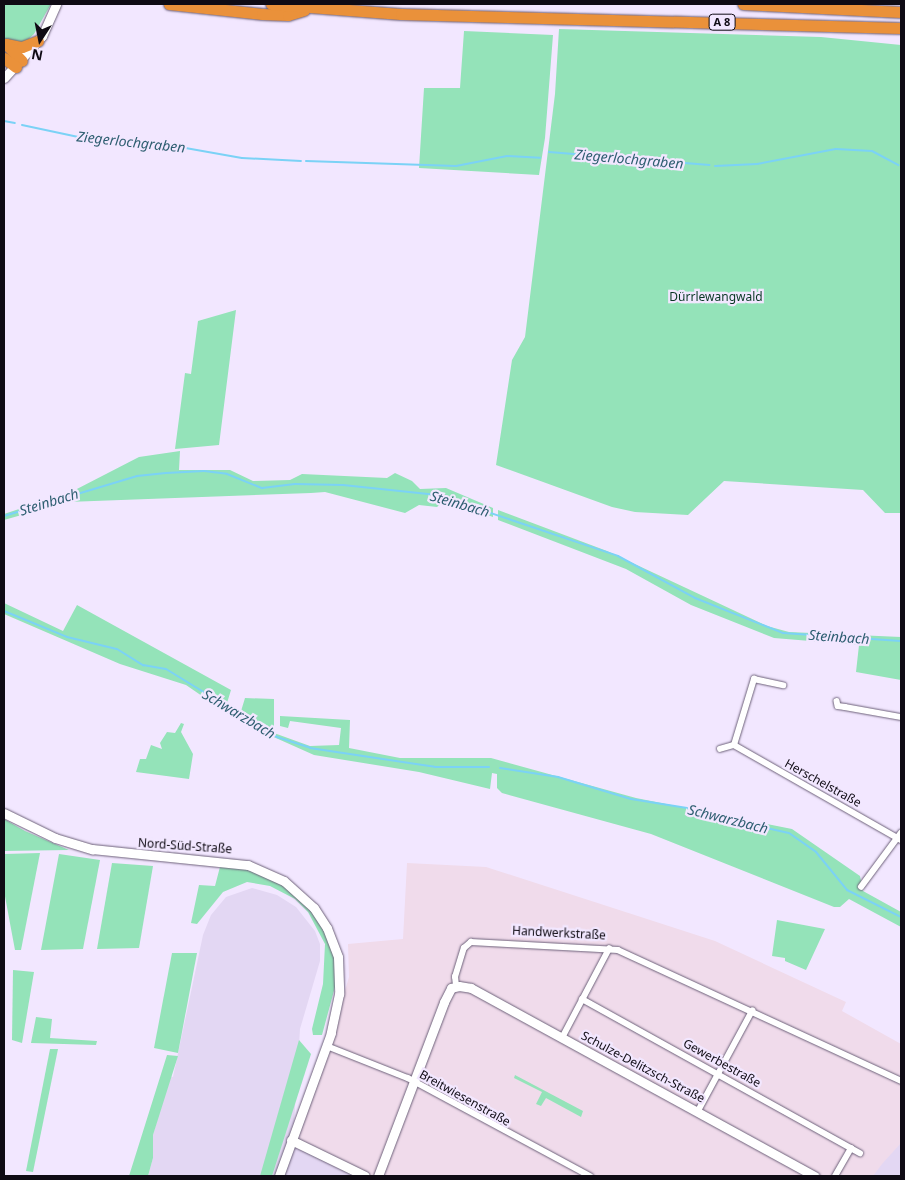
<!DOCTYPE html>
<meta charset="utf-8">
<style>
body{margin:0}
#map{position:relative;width:905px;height:1180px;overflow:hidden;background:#f2e7ff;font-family:"Noto Sans",sans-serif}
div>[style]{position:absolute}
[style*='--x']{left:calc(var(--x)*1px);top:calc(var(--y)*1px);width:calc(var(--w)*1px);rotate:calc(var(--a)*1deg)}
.commercial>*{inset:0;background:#f0dbeb}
.built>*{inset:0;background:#e3d7f3}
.green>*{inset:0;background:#94e3b9}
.stream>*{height:2px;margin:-1px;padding:0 1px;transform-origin:1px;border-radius:1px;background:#7bd2f6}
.roads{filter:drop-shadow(0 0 1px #6d617a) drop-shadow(0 0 1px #6d617a)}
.street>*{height:5.5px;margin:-2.75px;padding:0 2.75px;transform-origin:2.75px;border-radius:2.75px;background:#fff}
.secondary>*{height:9px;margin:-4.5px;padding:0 4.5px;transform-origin:4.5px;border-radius:4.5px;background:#fff}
.highway>*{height:11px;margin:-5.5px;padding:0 5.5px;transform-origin:5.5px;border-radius:5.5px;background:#ea913a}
.tram>*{height:1px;margin:-0.5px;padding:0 0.5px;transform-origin:0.5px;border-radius:0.5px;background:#857e8e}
span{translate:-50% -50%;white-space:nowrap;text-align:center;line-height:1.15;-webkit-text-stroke:4.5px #f2e7ff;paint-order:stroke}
.shield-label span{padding:1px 4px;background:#f2e7ff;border:1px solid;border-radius:4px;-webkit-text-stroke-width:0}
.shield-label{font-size:11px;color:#0f0b14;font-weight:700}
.park-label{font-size:12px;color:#083723}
.street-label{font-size:12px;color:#0f0b14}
.water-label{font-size:14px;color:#2e5e71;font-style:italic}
.frame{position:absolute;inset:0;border:5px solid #0f0b14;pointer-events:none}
.north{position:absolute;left:15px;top:15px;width:50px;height:50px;-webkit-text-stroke:4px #f2e7ff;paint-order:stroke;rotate:191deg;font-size:14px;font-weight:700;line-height:20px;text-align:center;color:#0f0b14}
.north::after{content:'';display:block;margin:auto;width:18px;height:22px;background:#0f0b14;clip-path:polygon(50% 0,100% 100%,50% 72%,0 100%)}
</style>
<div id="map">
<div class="commercial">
<i style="clip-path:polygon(407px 863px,486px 867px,715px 941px,846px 1002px,842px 1011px,901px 1044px,901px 1176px,367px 1176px,293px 1139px,339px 1011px,349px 977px,348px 944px,403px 939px)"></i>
</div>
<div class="built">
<i style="clip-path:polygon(252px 888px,277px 895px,296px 907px,315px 931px,320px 944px,320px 961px,300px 1029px,293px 1139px,367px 1176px,148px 1176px,153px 1158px,153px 1135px,169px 1076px,173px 1077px,203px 935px,211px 915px,226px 897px)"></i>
<i style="clip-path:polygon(901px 1143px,901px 1176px,873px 1176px,882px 1164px)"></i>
</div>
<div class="green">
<i style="clip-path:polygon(4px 4px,51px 4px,34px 34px,24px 43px,4px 39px)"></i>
<i style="clip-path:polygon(559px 29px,821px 37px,901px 45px,901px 513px,885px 513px,863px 490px,724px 481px,688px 515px,635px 512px,612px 507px,496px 465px,512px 360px,525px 337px,555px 94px)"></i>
<i style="clip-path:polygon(464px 31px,553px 35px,545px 138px,539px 175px,419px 168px,424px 88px,460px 88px)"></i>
<i style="clip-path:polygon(236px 310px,219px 445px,175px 449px,185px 373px,191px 374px,198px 321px)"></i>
<i style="clip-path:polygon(180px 451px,179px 470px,230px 470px,253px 481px,290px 480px,302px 474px,387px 478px,395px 473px,412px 481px,420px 489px,446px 488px,493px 508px,493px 517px,445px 500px,437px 507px,419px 505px,405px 513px,325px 492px,311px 493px,67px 502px,4px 520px,4px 514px,73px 491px,139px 457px)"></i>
<i style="clip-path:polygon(498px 510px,607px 551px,767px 626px,789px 632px,901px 637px,901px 680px,856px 672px,859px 645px,774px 638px,691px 605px,626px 569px,498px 520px)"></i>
<i style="clip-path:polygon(4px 603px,63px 631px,77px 605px,231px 690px,227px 703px,236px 707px,234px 718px,186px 685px,120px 664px,4px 614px)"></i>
<i style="clip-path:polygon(245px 698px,274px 699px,274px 733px,310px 746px,339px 745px,341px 728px,290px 721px,288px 728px,280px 726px,280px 716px,350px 720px,349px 748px,400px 758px,491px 758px,636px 798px,792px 829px,860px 876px,863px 891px,901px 912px,901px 927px,849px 899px,840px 907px,834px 907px,651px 834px,502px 793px,497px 788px,497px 774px,492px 773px,490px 789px,419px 772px,314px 755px,238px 721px)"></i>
<i style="clip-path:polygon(181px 723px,184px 724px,181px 732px,193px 754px,189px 779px,136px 772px,140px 759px,146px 759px,151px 745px,162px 749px,160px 743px,167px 732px,175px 733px)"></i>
<i style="clip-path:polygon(4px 819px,25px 831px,69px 850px,4px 851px)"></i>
<i style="clip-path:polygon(40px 853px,21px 950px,15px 950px,4px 891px,4px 854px)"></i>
<i style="clip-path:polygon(59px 854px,100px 860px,83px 949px,41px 950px)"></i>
<i style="clip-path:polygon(112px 863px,153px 866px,139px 948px,97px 949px)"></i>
<i style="clip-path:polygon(221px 863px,251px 868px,274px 878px,311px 907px,323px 927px,336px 963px,335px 987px,322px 1035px,313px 1035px,312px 1029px,323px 984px,325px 944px,308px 912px,295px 899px,270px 886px,247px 882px,223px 892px,197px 924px,191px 923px,199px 885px,215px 886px)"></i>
<i style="clip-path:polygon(777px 920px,825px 929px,806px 970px,785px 961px,785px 958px,772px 956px)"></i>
<i style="clip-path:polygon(172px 953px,197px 953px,178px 1053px,154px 1048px)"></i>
<i style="clip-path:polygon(13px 970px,34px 972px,22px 1043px,12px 1040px)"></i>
<i style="clip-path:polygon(36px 1017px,52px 1019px,50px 1038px,97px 1041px,96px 1045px,31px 1043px)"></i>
<i style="clip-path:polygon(299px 1040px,311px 1054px,272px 1176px,260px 1176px)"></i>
<i style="clip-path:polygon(50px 1049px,58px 1049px,33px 1172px,26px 1171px)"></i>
<i style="clip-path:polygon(167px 1055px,178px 1056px,153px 1135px,153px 1158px,148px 1176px,129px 1176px)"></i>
<i style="clip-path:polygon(515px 1075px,583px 1111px,581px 1117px,546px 1098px,541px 1106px,536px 1104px,542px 1092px,514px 1078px)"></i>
</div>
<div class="stream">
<i style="--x:4;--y:121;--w:11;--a:10"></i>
<i style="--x:22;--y:125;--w:72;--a:12.1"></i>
<i style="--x:92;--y:140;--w:71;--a:3.2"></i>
<i style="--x:163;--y:144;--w:80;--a:10"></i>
<i style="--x:242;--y:158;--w:59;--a:2.9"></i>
<i style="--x:549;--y:152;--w:161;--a:4.6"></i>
<i style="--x:306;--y:161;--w:150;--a:1.9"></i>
<i style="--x:456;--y:166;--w:52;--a:-11.1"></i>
<i style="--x:507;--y:156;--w:33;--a:3"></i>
<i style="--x:715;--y:166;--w:42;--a:-2.7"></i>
<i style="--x:757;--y:164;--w:80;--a:-10.8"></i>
<i style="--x:836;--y:149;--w:36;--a:3"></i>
<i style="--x:872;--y:151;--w:30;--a:28"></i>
<i style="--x:4;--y:516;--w:139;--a:-16.7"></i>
<i style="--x:137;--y:476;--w:29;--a:-6"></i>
<i style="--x:166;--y:473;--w:38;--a:-3"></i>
<i style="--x:204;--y:471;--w:23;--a:7"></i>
<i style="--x:227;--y:474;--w:38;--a:22"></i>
<i style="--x:262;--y:488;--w:33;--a:-7"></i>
<i style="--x:295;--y:484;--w:48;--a:1.2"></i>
<i style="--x:343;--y:485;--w:95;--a:6.1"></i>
<i style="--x:437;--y:495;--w:191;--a:18.6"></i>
<i style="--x:618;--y:556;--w:88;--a:28.6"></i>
<i style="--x:695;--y:598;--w:95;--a:21.7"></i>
<i style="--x:783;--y:633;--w:118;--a:3.9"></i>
<i style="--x:4;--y:611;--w:68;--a:22.4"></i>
<i style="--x:67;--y:637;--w:51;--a:13.5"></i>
<i style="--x:117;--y:649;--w:31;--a:32"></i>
<i style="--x:143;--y:665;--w:23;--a:10"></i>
<i style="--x:166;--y:669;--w:130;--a:31.5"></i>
<i style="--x:277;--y:737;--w:35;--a:18"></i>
<i style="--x:310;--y:748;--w:126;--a:8.6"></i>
<i style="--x:435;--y:767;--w:54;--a:0"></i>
<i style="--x:500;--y:768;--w:59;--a:8.8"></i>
<i style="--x:558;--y:777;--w:76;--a:16.8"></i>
<i style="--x:631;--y:799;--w:82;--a:9.1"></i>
<i style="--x:712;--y:812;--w:25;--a:21"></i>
<i style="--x:735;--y:821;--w:55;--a:12.5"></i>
<i style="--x:789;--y:833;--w:33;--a:35"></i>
<i style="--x:816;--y:852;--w:49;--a:50.8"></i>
<i style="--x:847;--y:890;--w:60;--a:26.6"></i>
</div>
<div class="roads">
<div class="street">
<i style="--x:837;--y:701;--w:5;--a:79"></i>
<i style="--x:838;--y:706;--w:7;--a:8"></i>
<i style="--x:845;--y:707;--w:57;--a:10.1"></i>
<i style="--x:734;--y:745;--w:192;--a:29.6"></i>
<i style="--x:734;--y:745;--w:69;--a:-73.1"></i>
<i style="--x:754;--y:679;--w:30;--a:12"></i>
<i style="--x:720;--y:749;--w:15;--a:-16"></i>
<i style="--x:861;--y:887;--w:67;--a:-53.5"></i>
<i style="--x:456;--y:986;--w:9;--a:-96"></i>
<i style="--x:455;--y:977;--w:30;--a:-73"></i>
<i style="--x:464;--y:948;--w:9;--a:-41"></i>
<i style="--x:471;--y:942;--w:147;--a:3.1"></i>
<i style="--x:618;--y:950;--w:312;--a:24.8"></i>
<i style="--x:582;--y:999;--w:318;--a:29"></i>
<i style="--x:562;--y:1038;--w:101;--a:-62.2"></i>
<i style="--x:327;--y:1046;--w:87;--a:21.6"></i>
<i style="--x:408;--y:1078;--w:207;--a:28.3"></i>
<i style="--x:698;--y:1111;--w:114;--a:-61.6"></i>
<i style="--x:835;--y:1176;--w:32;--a:-60"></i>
</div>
<div class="secondary">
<i style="--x:4;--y:78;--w:57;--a:-47.9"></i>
<i style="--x:42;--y:36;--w:35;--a:-66"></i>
<i style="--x:4;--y:813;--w:57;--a:26.1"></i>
<i style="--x:55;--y:838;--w:39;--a:17"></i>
<i style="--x:92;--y:849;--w:157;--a:5.9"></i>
<i style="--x:248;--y:865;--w:39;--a:24"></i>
<i style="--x:284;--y:881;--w:40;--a:42"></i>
<i style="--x:314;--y:908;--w:24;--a:57"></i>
<i style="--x:327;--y:928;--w:31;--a:69"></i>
<i style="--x:338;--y:957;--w:37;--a:88"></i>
<i style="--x:339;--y:994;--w:40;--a:102"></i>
<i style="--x:331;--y:1033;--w:152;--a:110"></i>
<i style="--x:291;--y:1140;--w:82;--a:25.9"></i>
<i style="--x:378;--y:1176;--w:186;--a:-69.2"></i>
<i style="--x:444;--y:1002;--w:16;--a:-63"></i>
<i style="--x:451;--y:988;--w:8;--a:-14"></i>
<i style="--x:459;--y:986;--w:12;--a:9"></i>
<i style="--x:471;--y:988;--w:392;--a:28.7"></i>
</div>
<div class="highway">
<i style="--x:169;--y:4;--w:94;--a:6.1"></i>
<i style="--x:262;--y:14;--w:26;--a:2"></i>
<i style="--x:288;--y:15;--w:17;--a:-17"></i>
<i style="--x:271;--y:4;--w:130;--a:4.4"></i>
<i style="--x:401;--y:14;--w:500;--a:1.6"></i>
<i style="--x:743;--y:4;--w:158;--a:2.9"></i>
<i style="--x:6;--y:44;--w:16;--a:11"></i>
<i style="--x:22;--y:47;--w:17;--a:-21"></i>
<i style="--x:6;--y:44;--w:23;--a:47"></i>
<i style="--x:4;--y:58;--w:15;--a:37"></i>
</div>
</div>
<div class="tram">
<i style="--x:4;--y:927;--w:187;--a:90"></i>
</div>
<div class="shield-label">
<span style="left:722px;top:22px">A 8</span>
</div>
<div class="park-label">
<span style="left:716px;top:297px">Dürrlewangwald</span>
</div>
<div class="street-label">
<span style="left:823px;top:783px;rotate:29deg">Herschelstraße</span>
<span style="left:185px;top:846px;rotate:4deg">Nord-Süd-Straße</span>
<span style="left:559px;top:933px;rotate:3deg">Handwerkstraße</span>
<span style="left:722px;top:1063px;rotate:29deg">Gewerbestraße</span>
<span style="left:643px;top:1067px;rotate:28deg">Schulze-Delitzsch-Straße</span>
<span style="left:465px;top:1098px;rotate:29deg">Breitwiesenstraße</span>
</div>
<div class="water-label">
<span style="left:131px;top:142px;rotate:6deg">Ziegerlochgraben</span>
<span style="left:629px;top:159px;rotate:5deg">Ziegerlochgraben</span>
<span style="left:49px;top:502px;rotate:-17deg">Steinbach</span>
<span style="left:460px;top:504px;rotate:16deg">Steinbach</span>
<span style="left:839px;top:637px;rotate:4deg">Steinbach</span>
<span style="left:239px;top:714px;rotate:31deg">Schwarzbach</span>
<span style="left:728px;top:819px;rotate:14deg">Schwarzbach</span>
</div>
<div class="frame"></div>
<div class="north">N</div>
</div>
